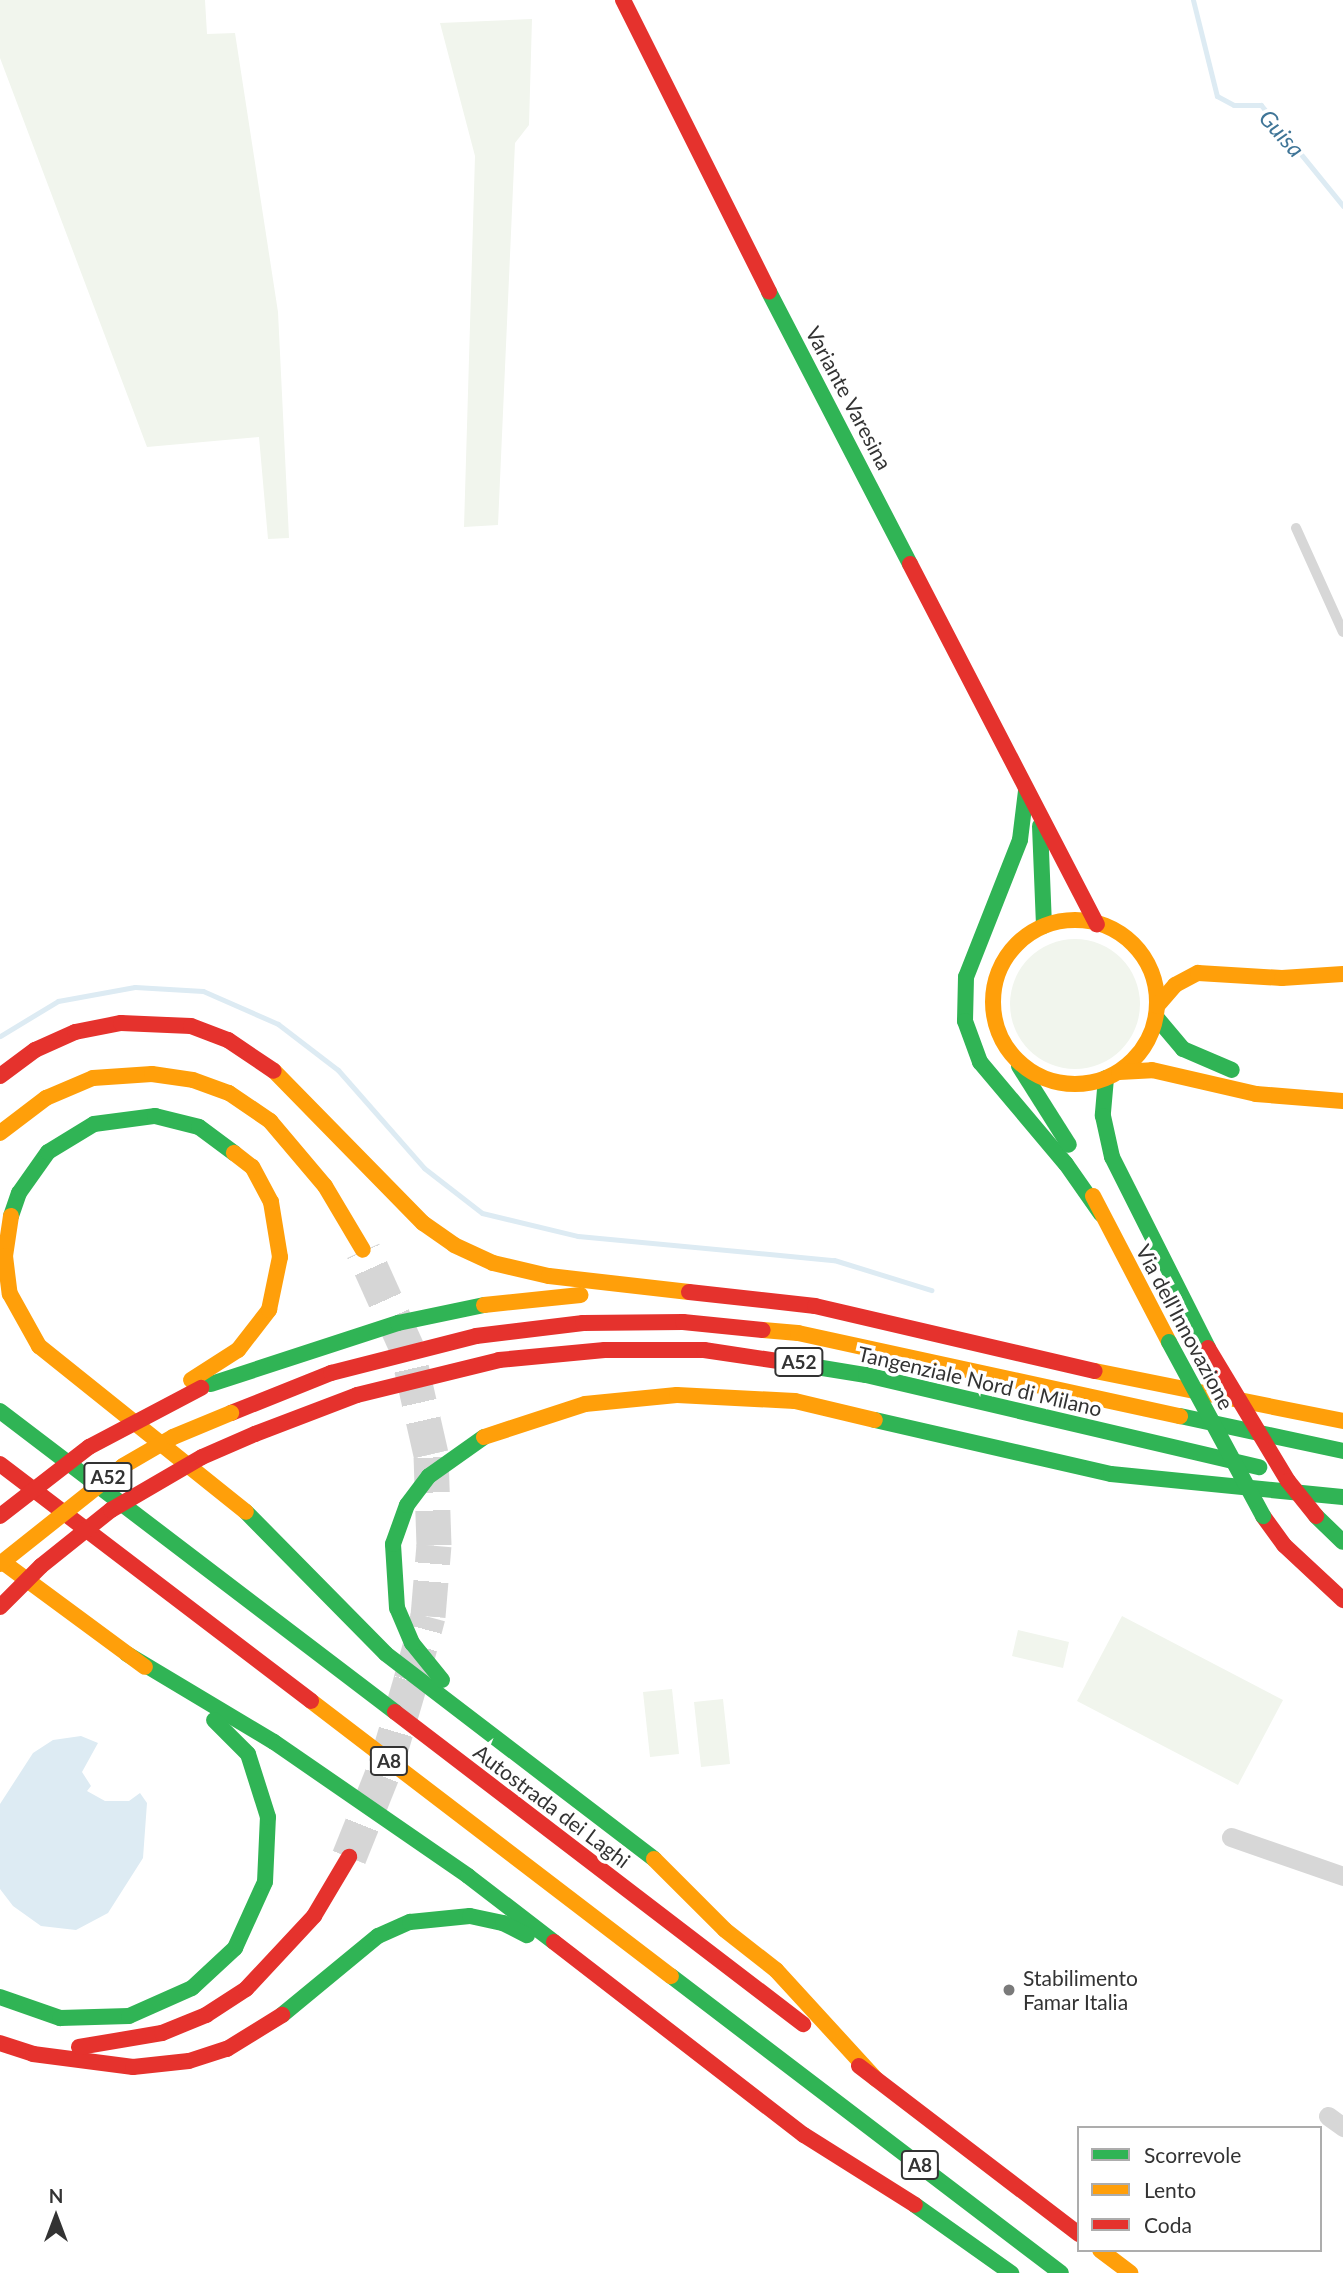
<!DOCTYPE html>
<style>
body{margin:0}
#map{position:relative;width:1343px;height:2273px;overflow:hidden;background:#fff;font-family:Lato,sans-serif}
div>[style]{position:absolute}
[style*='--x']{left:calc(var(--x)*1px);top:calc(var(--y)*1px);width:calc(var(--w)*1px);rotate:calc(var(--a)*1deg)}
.green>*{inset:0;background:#f1f5ed}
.round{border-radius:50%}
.water>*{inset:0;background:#ddebf3}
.stream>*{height:5px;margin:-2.5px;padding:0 2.5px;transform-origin:2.5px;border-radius:2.5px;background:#ddebf3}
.highway-tunnel>*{height:35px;margin-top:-17.5px;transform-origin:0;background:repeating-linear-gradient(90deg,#d6d6d6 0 35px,transparent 0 53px)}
.lane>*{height:10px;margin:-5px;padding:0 5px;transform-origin:5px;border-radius:5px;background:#d7d7d7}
.street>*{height:19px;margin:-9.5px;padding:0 9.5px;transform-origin:9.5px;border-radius:9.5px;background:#d7d7d7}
.fast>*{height:16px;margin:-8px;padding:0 8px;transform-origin:8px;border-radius:8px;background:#30b455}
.slow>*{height:16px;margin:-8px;padding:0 8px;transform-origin:8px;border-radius:8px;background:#ff9f0a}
.slow>.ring{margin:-8px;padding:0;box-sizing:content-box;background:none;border:16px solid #ff9f0a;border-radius:50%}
.jam>*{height:16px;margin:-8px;padding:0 8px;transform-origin:8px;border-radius:8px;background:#e5322d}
.fast-bridge>*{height:16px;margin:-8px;padding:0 8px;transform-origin:8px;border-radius:8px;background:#30b455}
.slow-bridge>*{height:16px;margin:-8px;padding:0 8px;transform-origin:8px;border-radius:8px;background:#ff9f0a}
.jam-bridge>*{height:16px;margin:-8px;padding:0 8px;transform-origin:8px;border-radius:8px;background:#e5322d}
.dots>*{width:19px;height:19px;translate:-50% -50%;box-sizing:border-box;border:4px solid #fff;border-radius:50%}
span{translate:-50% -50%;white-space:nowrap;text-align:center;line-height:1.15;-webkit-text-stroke:7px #fff;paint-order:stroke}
.shield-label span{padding:2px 5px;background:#fff;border:2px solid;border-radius:5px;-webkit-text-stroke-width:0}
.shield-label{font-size:19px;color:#333;font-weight:700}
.street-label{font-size:21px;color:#333}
.poi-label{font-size:21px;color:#333}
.left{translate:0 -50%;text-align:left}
.water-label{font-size:23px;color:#3f7597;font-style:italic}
.legend{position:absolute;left:1077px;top:2126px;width:245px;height:126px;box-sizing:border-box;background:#fff;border:2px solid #adadad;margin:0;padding:9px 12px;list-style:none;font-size:21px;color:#333}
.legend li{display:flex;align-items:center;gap:14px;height:35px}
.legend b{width:35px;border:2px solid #adadad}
.north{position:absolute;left:21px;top:2182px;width:70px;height:70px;-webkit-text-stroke:5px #fff;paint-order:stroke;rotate:0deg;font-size:19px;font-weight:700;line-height:28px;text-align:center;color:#333}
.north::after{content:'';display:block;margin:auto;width:24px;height:32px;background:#333;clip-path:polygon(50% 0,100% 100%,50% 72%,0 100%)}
</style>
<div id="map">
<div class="green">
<i style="clip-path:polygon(0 0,205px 0,207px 34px,235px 33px,278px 312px,289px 538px,268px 539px,259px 437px,147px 447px,0 58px)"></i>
<i style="clip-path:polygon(532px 19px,529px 125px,515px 143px,498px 525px,464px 527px,475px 156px,440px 23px)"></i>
<i class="round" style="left:1010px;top:939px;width:130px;height:130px"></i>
<i style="clip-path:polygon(1122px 1616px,1283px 1700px,1238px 1785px,1077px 1701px)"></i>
<i style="clip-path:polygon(1018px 1630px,1069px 1642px,1063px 1668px,1012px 1656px)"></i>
<i style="clip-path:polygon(672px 1689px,679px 1754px,650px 1757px,643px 1692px)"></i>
<i style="clip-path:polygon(723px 1699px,730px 1764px,701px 1767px,694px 1702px)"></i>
</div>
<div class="water">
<i style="clip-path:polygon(81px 1736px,98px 1743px,82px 1772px,91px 1786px,87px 1791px,105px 1801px,129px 1801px,140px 1793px,147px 1803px,143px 1858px,108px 1913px,76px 1930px,41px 1926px,13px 1906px,0 1889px,0 1804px,33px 1753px,53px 1740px)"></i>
</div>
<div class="stream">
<i style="--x:1193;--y:0;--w:99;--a:76"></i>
<i style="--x:1217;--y:96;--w:19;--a:28"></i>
<i style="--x:1234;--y:105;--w:27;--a:0"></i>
<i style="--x:1261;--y:105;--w:130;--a:50.9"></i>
<i style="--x:0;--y:1036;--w:68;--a:-31.1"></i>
<i style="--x:58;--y:1001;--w:78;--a:-10.3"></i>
<i style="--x:135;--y:987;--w:68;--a:3.4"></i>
<i style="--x:203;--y:991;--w:82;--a:23.7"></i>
<i style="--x:278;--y:1024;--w:76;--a:37.5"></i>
<i style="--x:338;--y:1070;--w:130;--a:48.7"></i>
<i style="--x:424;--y:1168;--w:73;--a:37.8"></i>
<i style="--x:482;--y:1213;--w:99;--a:13.5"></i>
<i style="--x:578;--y:1236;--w:257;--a:5.4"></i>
<i style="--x:834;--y:1260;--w:102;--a:17.2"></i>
</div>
<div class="highway-tunnel">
<i style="--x:349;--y:1857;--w:99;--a:-68.1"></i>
<i style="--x:386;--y:1765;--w:89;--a:-73.6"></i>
<i style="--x:411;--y:1680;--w:66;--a:-75.1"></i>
<i style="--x:428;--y:1616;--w:71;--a:-85.2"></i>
<i style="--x:434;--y:1545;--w:91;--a:-91.9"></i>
<i style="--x:431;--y:1454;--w:109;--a:-102.8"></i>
<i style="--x:407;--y:1348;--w:107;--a:-114.2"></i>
</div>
<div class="lane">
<i style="--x:1296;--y:528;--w:114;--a:65.7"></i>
</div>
<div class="street">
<i style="--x:1231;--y:1837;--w:119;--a:19.2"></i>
<i style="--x:1328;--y:2116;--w:19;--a:36"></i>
</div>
<div class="fast">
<i style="--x:769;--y:292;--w:306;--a:62.6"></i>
<i style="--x:1026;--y:791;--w:49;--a:97"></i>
<i style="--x:1020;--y:840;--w:147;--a:111.5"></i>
<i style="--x:966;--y:977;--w:44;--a:91.3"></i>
<i style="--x:965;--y:1021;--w:44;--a:69.9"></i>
<i style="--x:980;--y:1062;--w:133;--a:49.9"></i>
<i style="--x:1066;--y:1164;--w:61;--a:55"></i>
<i style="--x:1040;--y:826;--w:100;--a:87.7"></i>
<i style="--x:1156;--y:1017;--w:42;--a:49.8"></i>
<i style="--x:1183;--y:1049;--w:53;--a:23.2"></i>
<i style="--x:1019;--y:1066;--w:93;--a:57.7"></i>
<i style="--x:1106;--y:1078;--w:38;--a:95"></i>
<i style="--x:1103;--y:1116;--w:42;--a:77.6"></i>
<i style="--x:1112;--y:1157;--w:214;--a:63.3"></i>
<i style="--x:11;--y:1216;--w:24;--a:-71"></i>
<i style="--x:19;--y:1193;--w:50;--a:-54.7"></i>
<i style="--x:48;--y:1152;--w:54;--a:-31.3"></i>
<i style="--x:94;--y:1124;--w:62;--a:-7.5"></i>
<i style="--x:155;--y:1116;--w:45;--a:14"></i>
<i style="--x:199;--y:1127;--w:44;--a:36.6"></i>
<i style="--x:804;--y:1365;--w:63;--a:9.2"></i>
<i style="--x:866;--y:1375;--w:404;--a:13.2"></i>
<i style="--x:211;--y:1384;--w:197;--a:-18.1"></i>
<i style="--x:398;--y:1323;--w:88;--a:-11.8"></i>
<i style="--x:0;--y:1411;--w:497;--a:37.3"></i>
<i style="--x:1180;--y:1416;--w:167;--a:12.1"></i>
<i style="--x:875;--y:1420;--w:242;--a:12.9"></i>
<i style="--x:1111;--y:1474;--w:233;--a:5.7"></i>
<i style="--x:246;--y:1512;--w:199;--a:45.4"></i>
<i style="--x:386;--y:1654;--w:337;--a:37.4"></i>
<i style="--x:1316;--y:1516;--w:37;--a:44"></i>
<i style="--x:127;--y:1654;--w:171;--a:30.9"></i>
<i style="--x:274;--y:1742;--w:236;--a:34.6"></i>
<i style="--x:468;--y:1876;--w:108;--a:37.5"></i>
<i style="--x:442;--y:1680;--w:48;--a:-129"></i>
<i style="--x:412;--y:1643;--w:38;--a:-113"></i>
<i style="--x:397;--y:1608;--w:64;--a:-93.6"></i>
<i style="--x:393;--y:1544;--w:41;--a:-70.3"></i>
<i style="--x:407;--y:1505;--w:36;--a:-53"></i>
<i style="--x:429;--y:1476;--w:67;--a:-35.3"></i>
<i style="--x:671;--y:1976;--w:490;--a:37.3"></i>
<i style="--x:0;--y:1997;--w:64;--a:19.3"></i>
<i style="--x:60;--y:2018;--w:69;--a:-1.7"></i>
<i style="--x:129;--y:2016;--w:69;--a:-24"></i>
<i style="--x:192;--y:1988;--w:59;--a:-42.9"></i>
<i style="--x:235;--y:1948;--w:72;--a:-65.6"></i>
<i style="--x:265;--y:1882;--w:65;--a:-87.4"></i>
<i style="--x:268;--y:1817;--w:66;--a:-107.6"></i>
<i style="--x:248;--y:1754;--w:48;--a:-135"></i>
<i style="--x:282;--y:2015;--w:124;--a:-39.5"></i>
<i style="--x:378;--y:1936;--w:35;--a:-24"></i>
<i style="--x:410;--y:1922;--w:60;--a:-5.7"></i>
<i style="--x:470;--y:1916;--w:34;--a:12"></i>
<i style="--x:503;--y:1923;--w:27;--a:27"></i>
<i style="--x:915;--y:2205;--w:118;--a:35.3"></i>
</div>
<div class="slow">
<i class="ring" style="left:993px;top:920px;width:148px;height:148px"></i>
<i style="--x:1157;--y:1006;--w:28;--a:-49"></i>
<i style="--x:1175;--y:985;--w:26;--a:-28"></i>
<i style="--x:1198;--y:973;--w:84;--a:3.4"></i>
<i style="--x:1282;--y:978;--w:61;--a:-3.8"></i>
<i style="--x:274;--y:1071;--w:213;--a:45.6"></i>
<i style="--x:423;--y:1223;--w:38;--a:35"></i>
<i style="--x:454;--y:1245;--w:43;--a:24.8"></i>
<i style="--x:493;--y:1263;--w:57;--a:13.1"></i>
<i style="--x:549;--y:1276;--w:141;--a:6.5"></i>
<i style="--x:1119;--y:1072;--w:33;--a:-3"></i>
<i style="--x:1152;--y:1070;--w:107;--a:13"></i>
<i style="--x:1256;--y:1094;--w:87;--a:4.6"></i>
<i style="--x:0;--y:1133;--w:58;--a:-37.3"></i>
<i style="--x:46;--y:1098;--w:51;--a:-23.1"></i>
<i style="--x:93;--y:1078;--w:59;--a:-3.9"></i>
<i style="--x:152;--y:1074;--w:41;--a:8.3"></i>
<i style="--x:193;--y:1080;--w:38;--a:20"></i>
<i style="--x:229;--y:1093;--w:50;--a:34.3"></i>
<i style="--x:270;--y:1121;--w:85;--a:49.8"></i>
<i style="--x:325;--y:1186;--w:74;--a:59.3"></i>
<i style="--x:1093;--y:1196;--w:165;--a:62.5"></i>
<i style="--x:11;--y:1216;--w:40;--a:98.5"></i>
<i style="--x:5;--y:1256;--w:38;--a:83"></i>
<i style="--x:10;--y:1294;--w:60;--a:60.9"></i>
<i style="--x:39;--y:1346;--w:265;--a:38.7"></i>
<i style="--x:484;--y:1305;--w:97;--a:-5.9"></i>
<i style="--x:763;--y:1330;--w:35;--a:5"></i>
<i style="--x:798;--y:1333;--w:391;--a:12.3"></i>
<i style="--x:1095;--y:1371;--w:253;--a:11.4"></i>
<i style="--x:191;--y:1380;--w:56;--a:-32.6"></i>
<i style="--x:238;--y:1350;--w:51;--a:-52.2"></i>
<i style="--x:269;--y:1310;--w:54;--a:-78.3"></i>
<i style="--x:280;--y:1257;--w:56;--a:-99.3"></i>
<i style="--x:271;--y:1202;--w:40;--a:-118"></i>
<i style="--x:252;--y:1167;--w:23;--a:-142"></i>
<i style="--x:484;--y:1437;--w:106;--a:-18.1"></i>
<i style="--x:585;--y:1404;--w:92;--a:-5.6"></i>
<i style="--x:677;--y:1395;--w:118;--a:2.9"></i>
<i style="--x:795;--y:1401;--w:82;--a:13.4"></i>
<i style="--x:4;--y:1563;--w:175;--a:36.4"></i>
<i style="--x:311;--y:1701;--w:453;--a:37.4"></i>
<i style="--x:654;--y:1859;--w:100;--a:45"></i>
<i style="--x:725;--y:1930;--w:65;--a:38.1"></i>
<i style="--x:776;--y:1970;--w:148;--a:47.5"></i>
<i style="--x:1100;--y:2250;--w:38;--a:37"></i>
</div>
<div class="jam">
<i style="--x:623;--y:0;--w:326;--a:63.4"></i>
<i style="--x:910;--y:564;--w:406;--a:62.6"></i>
<i style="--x:0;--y:1076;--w:44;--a:-36.6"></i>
<i style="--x:35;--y:1050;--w:44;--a:-24.2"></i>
<i style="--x:75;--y:1032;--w:47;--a:-11.1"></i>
<i style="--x:121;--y:1023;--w:70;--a:2.5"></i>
<i style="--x:191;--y:1026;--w:40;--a:21"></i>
<i style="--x:228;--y:1040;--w:55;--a:34"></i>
<i style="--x:689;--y:1292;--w:127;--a:6.3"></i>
<i style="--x:815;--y:1306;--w:287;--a:13.1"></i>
<i style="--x:231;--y:1413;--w:108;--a:-21.8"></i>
<i style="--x:331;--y:1373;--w:150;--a:-14.3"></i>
<i style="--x:476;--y:1336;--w:108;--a:-6.9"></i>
<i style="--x:583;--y:1323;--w:100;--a:-0.6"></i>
<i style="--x:683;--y:1322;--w:80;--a:5.7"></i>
<i style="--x:255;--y:1434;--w:109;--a:-20.9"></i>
<i style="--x:357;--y:1395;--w:146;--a:-13.8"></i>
<i style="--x:499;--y:1360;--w:106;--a:-5.4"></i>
<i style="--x:605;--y:1350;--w:99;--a:0"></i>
<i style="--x:704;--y:1350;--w:101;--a:8.5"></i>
<i style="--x:0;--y:1464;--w:391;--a:37.3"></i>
<i style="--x:1263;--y:1516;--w:36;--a:54"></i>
<i style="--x:1284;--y:1545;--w:81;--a:43"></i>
<i style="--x:395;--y:1712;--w:514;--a:37.41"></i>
<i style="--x:554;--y:1942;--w:316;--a:37.7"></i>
<i style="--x:804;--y:2135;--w:131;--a:32.2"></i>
<i style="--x:0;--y:2043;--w:35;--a:18"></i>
<i style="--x:33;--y:2054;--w:101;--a:7.4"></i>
<i style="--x:133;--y:2067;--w:56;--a:-6.1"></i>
<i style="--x:189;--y:2061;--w:40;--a:-18"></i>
<i style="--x:227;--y:2049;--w:65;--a:-31.7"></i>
<i style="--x:79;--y:2047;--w:84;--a:-9.6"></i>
<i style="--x:162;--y:2033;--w:48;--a:-22.2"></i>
<i style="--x:206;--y:2015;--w:48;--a:-33"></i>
<i style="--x:246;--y:1989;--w:100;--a:-47"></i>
<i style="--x:314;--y:1916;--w:69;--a:-59.3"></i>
<i style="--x:859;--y:2066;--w:277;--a:37.4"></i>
</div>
<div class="fast-bridge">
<i style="--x:1169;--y:1342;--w:198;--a:61.6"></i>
</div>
<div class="slow-bridge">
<i style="--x:0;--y:1564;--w:157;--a:-38.5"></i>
<i style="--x:123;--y:1466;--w:58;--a:-30.1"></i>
<i style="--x:173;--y:1437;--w:63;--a:-22.5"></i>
</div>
<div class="jam-bridge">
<i style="--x:1208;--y:1348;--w:155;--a:59"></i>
<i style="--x:1288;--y:1481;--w:45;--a:51.3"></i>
<i style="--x:0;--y:1516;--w:113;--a:-37.8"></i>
<i style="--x:89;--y:1447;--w:127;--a:-27.8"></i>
<i style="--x:0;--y:1607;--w:58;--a:-45"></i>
<i style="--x:41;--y:1566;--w:90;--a:-38.7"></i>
<i style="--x:111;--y:1510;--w:105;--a:-30.2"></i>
<i style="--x:202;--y:1457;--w:58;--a:-23.5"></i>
</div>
<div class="dots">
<i style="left:1009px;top:1990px;background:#7a7a7a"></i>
</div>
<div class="shield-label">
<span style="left:799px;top:1362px">A52</span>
<span style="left:108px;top:1477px">A52</span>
<span style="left:389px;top:1761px">A8</span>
<span style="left:920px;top:2165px">A8</span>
</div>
<div class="street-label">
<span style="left:849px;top:398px;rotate:62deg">Variante Varesina</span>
<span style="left:1185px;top:1327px;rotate:62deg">Via dell'Innovazione</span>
<span style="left:980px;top:1381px;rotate:13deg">Tangenziale Nord di Milano</span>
<span style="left:552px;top:1806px;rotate:37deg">Autostrada dei Laghi</span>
</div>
<div class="poi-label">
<span class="left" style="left:1023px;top:1990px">Stabilimento<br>Famar Italia</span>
</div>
<div class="water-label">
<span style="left:1282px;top:133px;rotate:48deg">Guisa</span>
</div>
<ul class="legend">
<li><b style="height:9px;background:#30b455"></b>Scorrevole</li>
<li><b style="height:9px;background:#ff9f0a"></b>Lento</li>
<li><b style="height:9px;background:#e5322d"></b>Coda</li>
</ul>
<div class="north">N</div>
</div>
